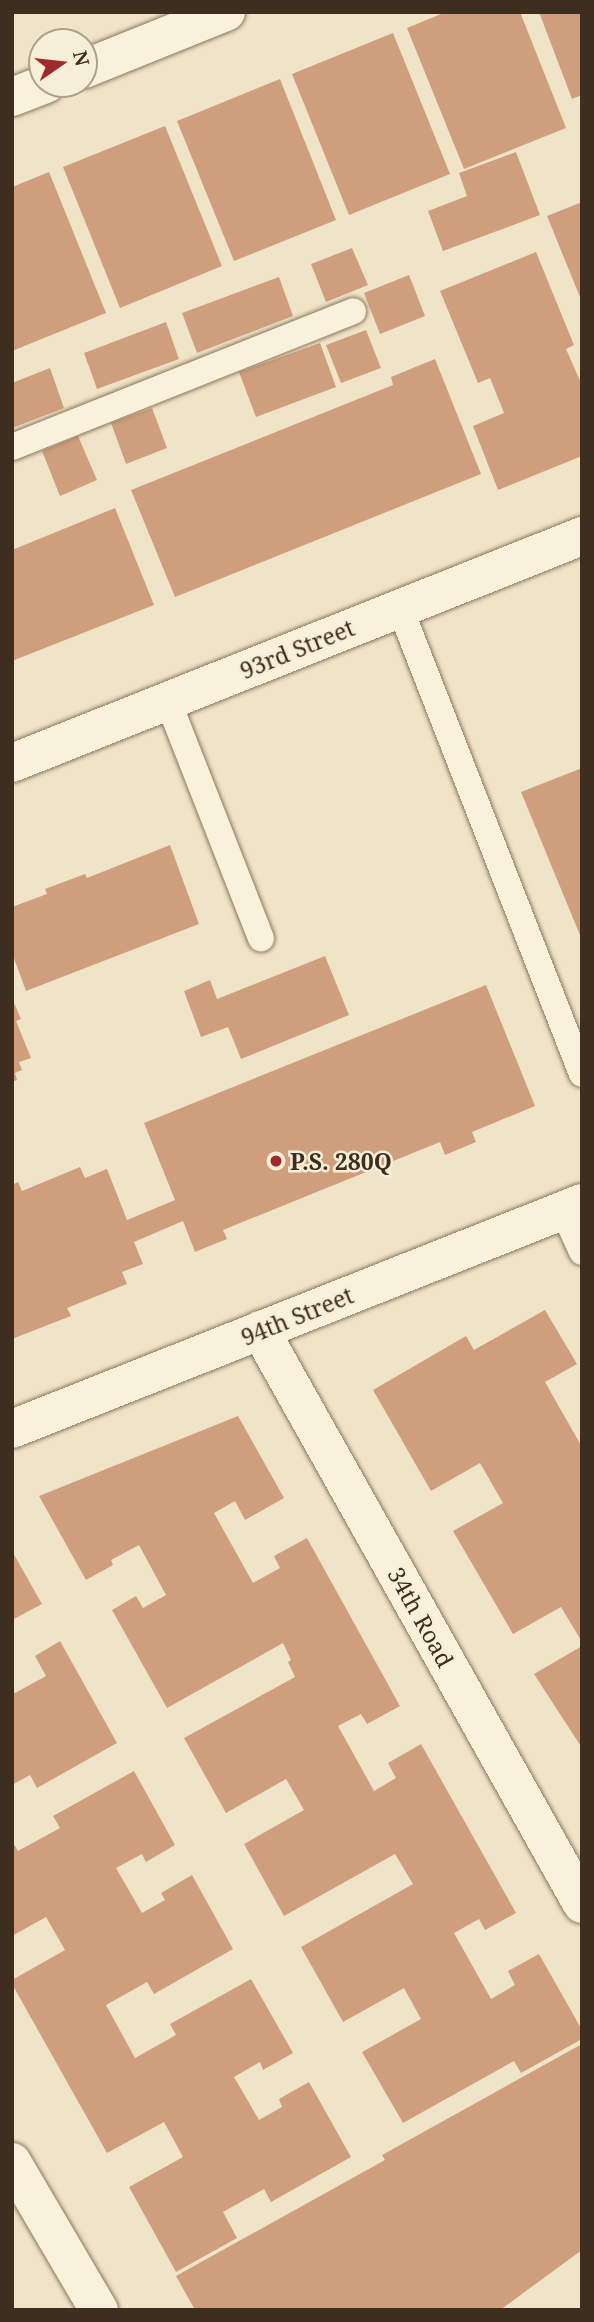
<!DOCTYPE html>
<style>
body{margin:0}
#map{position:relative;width:594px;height:2322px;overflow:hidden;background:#f0e4c8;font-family:"Noto Serif",serif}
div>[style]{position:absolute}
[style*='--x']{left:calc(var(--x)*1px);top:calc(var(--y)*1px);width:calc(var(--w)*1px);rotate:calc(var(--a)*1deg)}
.building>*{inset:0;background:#cf9f7d}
.roads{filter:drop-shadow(0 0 2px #8d765c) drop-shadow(0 0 2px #8d765c)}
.service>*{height:26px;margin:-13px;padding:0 13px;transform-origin:13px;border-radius:13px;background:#faf1dc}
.minor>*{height:38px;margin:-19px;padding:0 19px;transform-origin:19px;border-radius:19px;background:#faf1dc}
.dots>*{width:19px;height:19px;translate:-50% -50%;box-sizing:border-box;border:4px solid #f7eed8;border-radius:50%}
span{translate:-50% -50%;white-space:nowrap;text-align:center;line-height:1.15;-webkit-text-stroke:5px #f7eed8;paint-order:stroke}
.street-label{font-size:23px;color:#3d2e20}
.poi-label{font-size:23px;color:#3d2e20;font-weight:700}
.left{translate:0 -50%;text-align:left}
.frame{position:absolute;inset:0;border:14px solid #3d2e20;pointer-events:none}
.north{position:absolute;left:28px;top:28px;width:70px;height:70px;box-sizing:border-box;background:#f7eed8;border:2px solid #ada18e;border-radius:50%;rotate:76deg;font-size:19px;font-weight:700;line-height:28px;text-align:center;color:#3d2e20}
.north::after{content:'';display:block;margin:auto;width:24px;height:32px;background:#9e2a2b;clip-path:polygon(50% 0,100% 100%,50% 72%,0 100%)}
</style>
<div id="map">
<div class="building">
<i style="clip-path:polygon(446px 12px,520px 12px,566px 128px,464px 169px,407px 28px)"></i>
<i style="clip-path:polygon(539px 12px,582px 12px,582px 95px,572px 99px)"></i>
<i style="clip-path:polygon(393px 33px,450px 174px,349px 215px,292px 74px)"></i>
<i style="clip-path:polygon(280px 79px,336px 220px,234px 261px,177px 121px)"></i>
<i style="clip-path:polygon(165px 126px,222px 266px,120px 308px,63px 167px)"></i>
<i style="clip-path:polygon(516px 152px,540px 215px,443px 251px,428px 211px,467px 196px,459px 173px)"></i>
<i style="clip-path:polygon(49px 172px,106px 313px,12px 351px,12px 187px)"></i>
<i style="clip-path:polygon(582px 202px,582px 302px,547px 216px)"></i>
<i style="clip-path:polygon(352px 248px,368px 285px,326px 302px,311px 264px)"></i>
<i style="clip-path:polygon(536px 252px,574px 345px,566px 349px,582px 385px,582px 456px,498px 490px,473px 426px,504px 413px,490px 378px,478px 383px,440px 291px)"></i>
<i style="clip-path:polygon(409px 275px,425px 316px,380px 334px,364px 293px)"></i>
<i style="clip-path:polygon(279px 277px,293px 316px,197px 353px,182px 313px)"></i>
<i style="clip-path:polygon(166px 322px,179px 359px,97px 389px,84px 353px)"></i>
<i style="clip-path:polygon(366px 330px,381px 368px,341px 383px,326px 345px)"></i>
<i style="clip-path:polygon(320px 343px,336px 387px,256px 417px,239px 372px)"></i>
<i style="clip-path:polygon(435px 359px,481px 474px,175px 597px,131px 490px,393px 385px,391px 377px)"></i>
<i style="clip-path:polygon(50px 368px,64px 408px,12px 428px,12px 383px)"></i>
<i style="clip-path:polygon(152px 408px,167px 448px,126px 464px,111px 423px)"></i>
<i style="clip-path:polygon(78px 436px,97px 480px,60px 496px,42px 451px)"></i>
<i style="clip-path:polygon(115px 508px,154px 605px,12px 661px,12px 550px)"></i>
<i style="clip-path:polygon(582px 768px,582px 940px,521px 792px)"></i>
<i style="clip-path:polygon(170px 845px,199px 924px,26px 991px,12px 953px,12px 907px,47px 894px,45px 889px,85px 874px,87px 878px)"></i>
<i style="clip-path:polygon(325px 956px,349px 1015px,241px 1059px,228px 1027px,201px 1037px,184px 991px,210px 980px,217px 999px)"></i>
<i style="clip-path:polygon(486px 985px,535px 1106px,472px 1132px,476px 1142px,445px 1155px,440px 1142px,223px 1230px,227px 1239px,195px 1252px,183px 1221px,134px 1242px,143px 1264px,122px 1272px,127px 1284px,67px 1308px,71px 1316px,12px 1339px,12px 1185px,18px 1182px,22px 1191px,80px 1167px,85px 1178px,107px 1169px,127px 1220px,175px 1200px,144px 1123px)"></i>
<i style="clip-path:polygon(12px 998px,21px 1019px,16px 1021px,31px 1058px,19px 1062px,22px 1070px,15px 1073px,17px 1080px,12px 1082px)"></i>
<i style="clip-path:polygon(545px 1310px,577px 1364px,545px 1382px,582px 1447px,582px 1642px,561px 1607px,513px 1634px,453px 1531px,503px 1503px,480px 1463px,431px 1491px,373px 1390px,466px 1336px,474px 1350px)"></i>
<i style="clip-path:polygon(238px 1416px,284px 1498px,245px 1520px,235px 1501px,214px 1513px,253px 1583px,280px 1568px,274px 1556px,307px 1538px,400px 1706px,367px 1724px,361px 1714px,338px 1726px,374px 1791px,396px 1778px,388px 1763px,421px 1744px,516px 1913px,485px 1930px,479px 1919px,454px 1933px,491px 1999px,515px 1985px,508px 1971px,539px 1954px,582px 2030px,582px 2039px,521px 2073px,514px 2061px,403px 2123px,362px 2052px,421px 2019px,404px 1988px,343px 2022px,301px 1947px,413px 1884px,395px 1854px,284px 1916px,244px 1844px,304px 1810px,286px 1779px,226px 1813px,184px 1738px,295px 1677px,288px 1662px,291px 1660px,283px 1643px,167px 1708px,112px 1610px,136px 1596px,143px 1608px,166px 1595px,139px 1545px,111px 1560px,113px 1565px,86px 1580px,39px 1496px)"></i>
<i style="clip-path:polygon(12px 1551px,42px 1604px,12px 1620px)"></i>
<i style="clip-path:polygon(60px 1641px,117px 1743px,37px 1788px,30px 1775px,12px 1785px,12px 1689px,15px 1693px,46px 1676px,35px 1656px)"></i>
<i style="clip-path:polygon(582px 1646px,582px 1748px,534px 1674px)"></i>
<i style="clip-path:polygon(134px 1771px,175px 1845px,146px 1862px,142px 1854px,116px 1868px,142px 1913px,165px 1900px,161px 1893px,192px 1875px,233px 1949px,154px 1994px,147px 1982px,106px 2005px,135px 2058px,176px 2035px,170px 2024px,251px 1979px,293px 2053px,263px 2070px,260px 2062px,234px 2077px,259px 2120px,282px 2107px,279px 2099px,309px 2082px,351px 2157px,271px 2202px,264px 2189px,223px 2212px,237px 2238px,176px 2272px,129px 2187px,183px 2157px,164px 2122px,107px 2153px,12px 1984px,12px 1980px,65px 1950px,46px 1917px,12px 1936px,12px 1841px,18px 1851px,60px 1828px,53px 1816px)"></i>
<i style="clip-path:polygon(582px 2044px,582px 2250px,500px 2310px,195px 2310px,176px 2276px,385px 2160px,382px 2155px)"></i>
</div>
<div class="roads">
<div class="service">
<i style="--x:12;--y:447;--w:367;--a:-21.7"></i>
<i style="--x:400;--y:608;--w:500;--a:68.67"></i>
<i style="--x:168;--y:701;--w:255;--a:68.6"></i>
<i style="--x:563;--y:1210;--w:46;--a:65.7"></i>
</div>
<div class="minor">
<i style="--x:84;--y:69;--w:153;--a:-21.9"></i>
<i style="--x:12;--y:97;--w:36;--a:-21"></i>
<i style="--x:12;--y:763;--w:614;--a:-21.71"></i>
<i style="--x:260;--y:1330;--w:658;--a:60.71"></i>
<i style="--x:12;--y:1429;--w:613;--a:-21.63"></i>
<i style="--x:12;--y:2162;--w:172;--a:59.6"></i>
</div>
</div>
<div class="dots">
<i style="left:276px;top:1161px;background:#9e2a2b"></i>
</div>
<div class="street-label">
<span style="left:297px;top:649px;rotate:-22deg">93rd Street</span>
<span style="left:297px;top:1316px;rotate:-22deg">94th Street</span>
<span style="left:421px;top:1617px;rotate:61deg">34th Road</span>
</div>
<div class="poi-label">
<span class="left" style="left:290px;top:1161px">P.S. 280Q</span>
</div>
<div class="frame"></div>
<div class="north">N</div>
</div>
